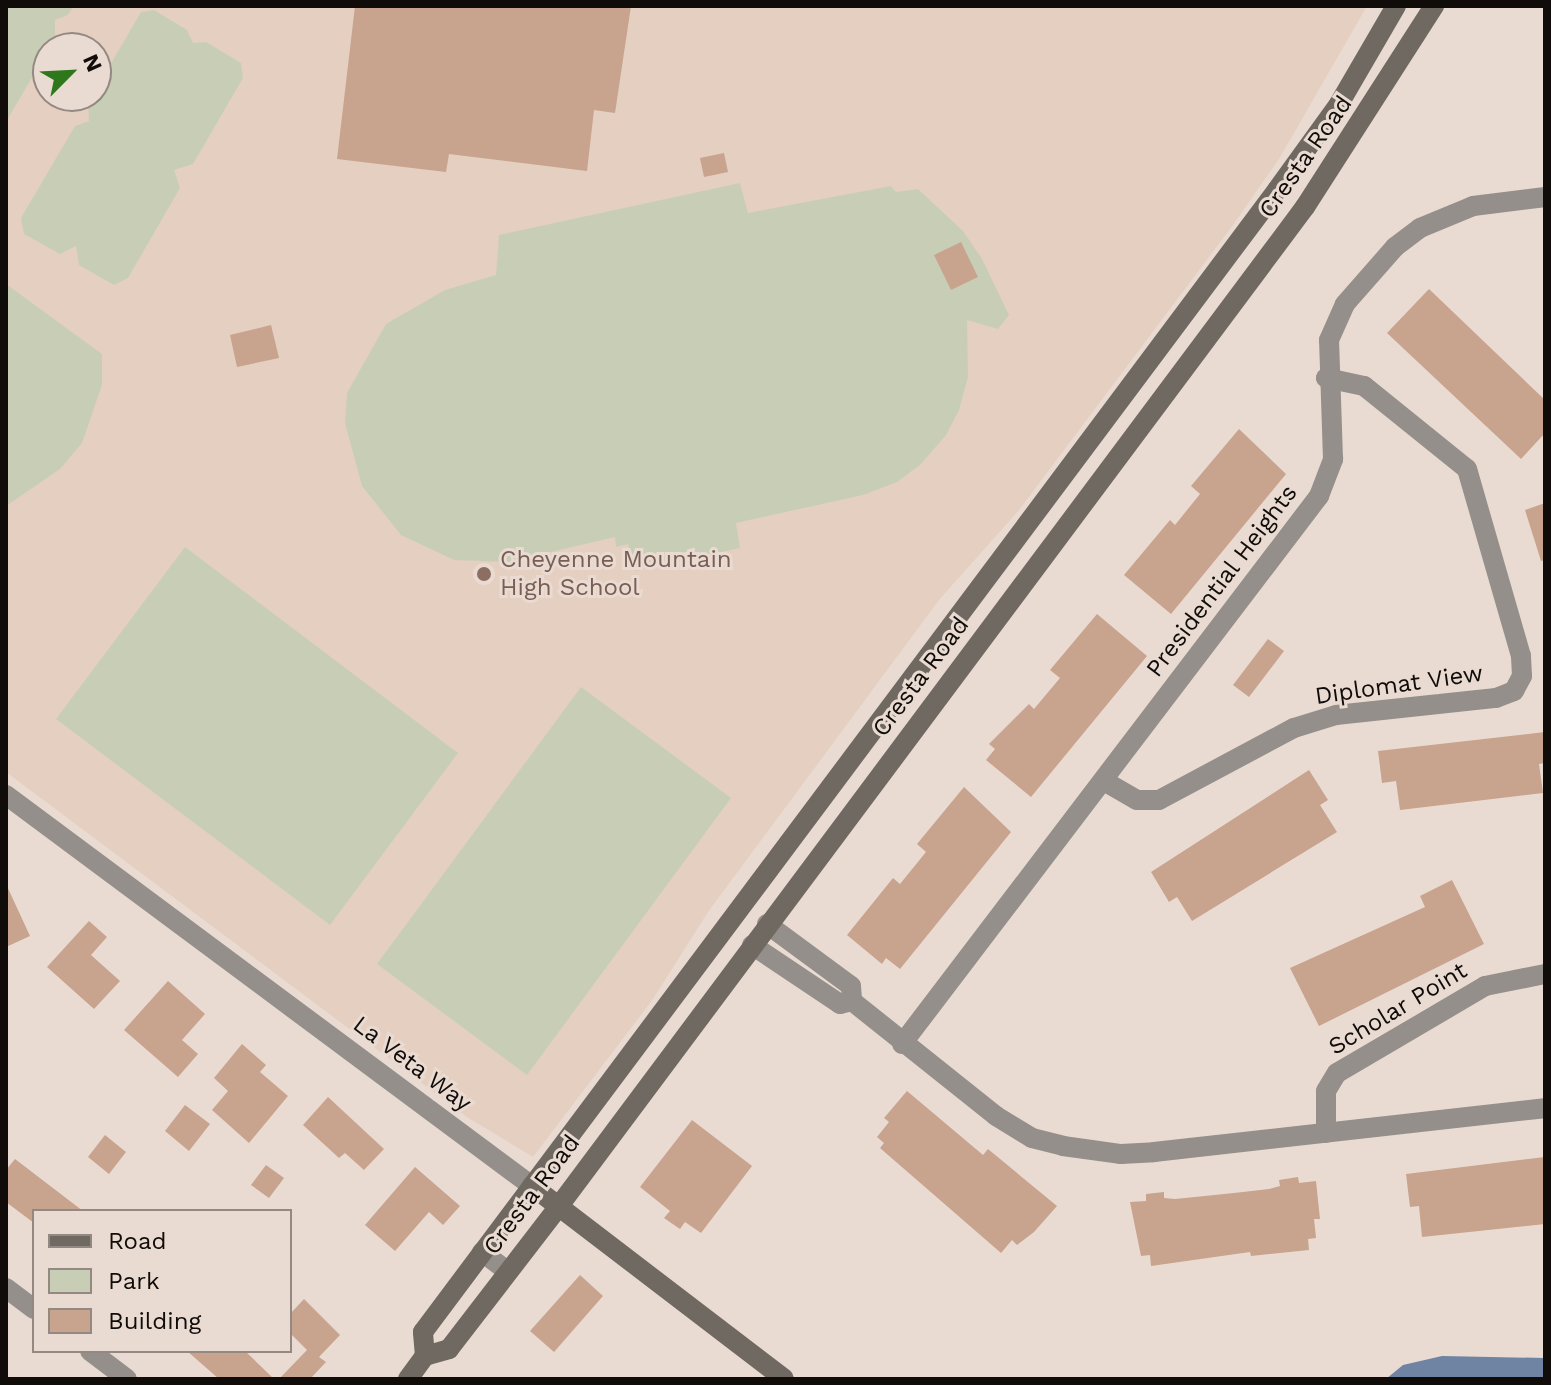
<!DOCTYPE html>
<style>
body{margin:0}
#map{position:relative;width:1551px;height:1385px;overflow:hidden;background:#eadbd2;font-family:"Work Sans",sans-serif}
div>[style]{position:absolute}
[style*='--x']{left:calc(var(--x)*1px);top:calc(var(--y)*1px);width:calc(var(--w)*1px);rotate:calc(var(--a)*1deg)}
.built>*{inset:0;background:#e4cfc1}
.green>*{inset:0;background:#c8ceb6}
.water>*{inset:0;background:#6f83a3}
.building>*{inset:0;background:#c8a38d}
.street>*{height:20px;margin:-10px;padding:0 10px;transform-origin:10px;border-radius:10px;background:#948f8a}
.secondary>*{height:20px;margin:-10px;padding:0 10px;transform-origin:10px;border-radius:10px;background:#706962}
.dots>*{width:22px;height:22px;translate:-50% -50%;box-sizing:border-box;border:4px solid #eadbd2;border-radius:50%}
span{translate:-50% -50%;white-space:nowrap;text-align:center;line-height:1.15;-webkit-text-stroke:6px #eadbd2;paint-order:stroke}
.street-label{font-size:24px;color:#100c09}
.education-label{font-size:24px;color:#785e54}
.left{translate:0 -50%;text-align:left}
.frame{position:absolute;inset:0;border:8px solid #100c09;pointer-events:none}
.legend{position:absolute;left:32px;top:1209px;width:260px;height:144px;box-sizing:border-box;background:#eadbd2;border:2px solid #938882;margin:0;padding:10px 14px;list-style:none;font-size:24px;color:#100c09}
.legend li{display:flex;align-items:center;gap:16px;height:40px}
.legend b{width:40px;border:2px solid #938882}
.north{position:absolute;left:32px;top:32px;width:80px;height:80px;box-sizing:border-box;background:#eadbd2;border:2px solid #938882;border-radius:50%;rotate:66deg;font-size:22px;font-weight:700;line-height:32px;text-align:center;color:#100c09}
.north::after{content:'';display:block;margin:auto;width:28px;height:36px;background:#2e771b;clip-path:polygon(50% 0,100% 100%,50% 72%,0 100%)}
</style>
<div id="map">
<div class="built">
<i style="clip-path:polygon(evenodd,6px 6px,1367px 6px,1279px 159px,1233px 225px,1019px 510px,939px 600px,708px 912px,653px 999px,533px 1157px,467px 1117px,6px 772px,6px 6px,48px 48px,96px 48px,96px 96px,48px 96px,48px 48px)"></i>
</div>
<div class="green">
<i style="clip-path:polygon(6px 6px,74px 6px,68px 15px,55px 20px,55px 38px,6px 122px)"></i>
<i style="clip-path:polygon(154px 10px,187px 30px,193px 43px,206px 42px,241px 63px,243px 78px,193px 164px,174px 170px,180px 188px,128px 278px,114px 285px,79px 265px,76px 246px,60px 254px,24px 234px,21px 218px,75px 126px,89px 121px,88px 103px,141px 12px)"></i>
<i style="clip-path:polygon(740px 183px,748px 213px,891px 186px,896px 192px,918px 189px,963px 231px,982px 259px,1009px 315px,998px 329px,967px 320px,968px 377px,959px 410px,946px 435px,921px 464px,897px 482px,863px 495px,736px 523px,740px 548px,635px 571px,628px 544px,616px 547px,615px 537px,508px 562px,454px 560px,401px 535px,362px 486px,345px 423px,347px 393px,386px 324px,445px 290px,496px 275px,499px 235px)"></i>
<i style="clip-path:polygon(6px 284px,102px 354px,102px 385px,82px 443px,60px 469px,6px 506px)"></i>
<i style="clip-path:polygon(185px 547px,458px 753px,330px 925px,56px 719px)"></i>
<i style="clip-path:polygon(581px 687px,731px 798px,527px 1075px,377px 964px)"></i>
</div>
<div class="water">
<i style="clip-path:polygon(1442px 1356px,1545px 1358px,1545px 1379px,1386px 1379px,1403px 1365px)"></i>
</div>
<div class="building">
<i style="clip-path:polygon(355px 6px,631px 6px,615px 113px,594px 110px,587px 171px,449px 154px,446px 172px,337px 159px)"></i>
<i style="clip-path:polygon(724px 153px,728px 172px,704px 177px,700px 158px)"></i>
<i style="clip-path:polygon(961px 242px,978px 277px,951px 290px,934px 255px)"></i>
<i style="clip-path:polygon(1429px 289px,1545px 400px,1545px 433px,1521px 459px,1387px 333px)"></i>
<i style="clip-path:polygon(271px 325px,279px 358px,237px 367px,230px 335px)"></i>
<i style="clip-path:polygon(1239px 429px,1286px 474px,1171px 614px,1124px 575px,1170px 520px,1175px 525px,1200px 494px,1191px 486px)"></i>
<i style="clip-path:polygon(1545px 503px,1545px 560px,1541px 561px,1525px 510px)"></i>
<i style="clip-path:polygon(1097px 614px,1147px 656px,1031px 797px,986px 760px,995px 749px,989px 744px,1029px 704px,1034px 709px,1060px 678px,1050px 670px)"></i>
<i style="clip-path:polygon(1268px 639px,1284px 651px,1249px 697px,1233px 685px)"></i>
<i style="clip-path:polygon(1545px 732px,1545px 763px,1539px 764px,1543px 793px,1400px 810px,1396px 781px,1382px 783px,1378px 751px)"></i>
<i style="clip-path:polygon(1309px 770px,1328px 800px,1320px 805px,1337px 832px,1192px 921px,1177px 897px,1169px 902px,1151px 872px)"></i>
<i style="clip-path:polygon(964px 787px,1011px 832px,900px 969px,886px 958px,882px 964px,847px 935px,893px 878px,900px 884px,926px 852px,917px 844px)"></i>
<i style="clip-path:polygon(1452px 880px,1484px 944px,1319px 1026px,1290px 968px,1425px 907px,1420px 896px)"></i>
<i style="clip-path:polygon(6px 884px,30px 936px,6px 947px)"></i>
<i style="clip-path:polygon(89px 921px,107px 937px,91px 955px,120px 981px,94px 1009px,47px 967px)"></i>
<i style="clip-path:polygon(168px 981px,205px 1014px,182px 1040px,198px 1054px,178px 1077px,124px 1030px)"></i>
<i style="clip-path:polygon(242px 1044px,266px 1065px,260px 1072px,288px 1096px,249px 1143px,212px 1110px,228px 1091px,214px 1078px)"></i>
<i style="clip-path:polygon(907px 1091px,983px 1155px,988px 1149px,1057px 1206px,1034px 1232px,1017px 1245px,1012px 1240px,1001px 1253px,880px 1148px,884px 1143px,877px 1137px,889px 1122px,884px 1118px)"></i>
<i style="clip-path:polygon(328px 1097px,384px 1149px,364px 1170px,345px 1153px,339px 1158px,303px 1125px)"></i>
<i style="clip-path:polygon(185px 1105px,210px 1124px,189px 1151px,165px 1131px)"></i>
<i style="clip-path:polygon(692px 1120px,752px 1166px,701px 1233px,685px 1222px,680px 1229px,664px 1218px,670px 1211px,640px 1187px)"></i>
<i style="clip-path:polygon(105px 1135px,126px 1152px,109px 1174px,88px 1157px)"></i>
<i style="clip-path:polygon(1545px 1157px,1545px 1224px,1422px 1237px,1419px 1206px,1410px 1207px,1406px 1174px)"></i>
<i style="clip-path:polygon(15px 1159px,83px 1211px,34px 1211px,34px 1223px,6px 1202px,6px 1170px)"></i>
<i style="clip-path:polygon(266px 1165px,284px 1178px,269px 1198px,251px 1185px)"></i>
<i style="clip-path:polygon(415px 1167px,460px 1206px,443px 1225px,429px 1212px,395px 1251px,365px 1225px)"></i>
<i style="clip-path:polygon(1298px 1177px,1299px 1183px,1316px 1181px,1320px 1219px,1314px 1219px,1316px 1238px,1308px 1239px,1309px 1250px,1251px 1256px,1250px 1252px,1151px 1266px,1150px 1255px,1141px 1256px,1130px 1202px,1146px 1201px,1146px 1194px,1164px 1192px,1164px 1198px,1175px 1199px,1234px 1193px,1269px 1189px,1280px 1186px,1279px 1180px)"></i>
<i style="clip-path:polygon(580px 1275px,603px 1296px,554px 1352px,530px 1331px)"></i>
<i style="clip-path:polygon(304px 1299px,340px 1335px,319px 1357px,326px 1362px,310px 1379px,279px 1379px,307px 1350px,290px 1333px,290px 1314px)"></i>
<i style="clip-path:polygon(187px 1351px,245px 1351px,274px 1379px,219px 1379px)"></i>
</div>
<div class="street">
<i style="--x:1104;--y:781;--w:38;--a:30"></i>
<i style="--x:1137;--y:800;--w:22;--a:0"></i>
<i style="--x:1159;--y:800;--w:153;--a:-28.1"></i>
<i style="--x:1294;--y:728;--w:44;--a:-17.2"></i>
<i style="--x:1336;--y:715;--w:161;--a:-6.1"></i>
<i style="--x:1496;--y:698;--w:19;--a:-21"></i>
<i style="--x:1514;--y:691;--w:17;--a:-62"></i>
<i style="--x:1522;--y:676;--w:20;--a:-93"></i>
<i style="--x:1521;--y:656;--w:195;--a:-106.1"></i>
<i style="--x:1467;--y:469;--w:132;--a:-141.1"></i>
<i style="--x:1364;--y:386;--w:39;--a:-168"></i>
<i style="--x:6;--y:795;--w:655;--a:36.63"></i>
<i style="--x:767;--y:924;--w:104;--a:36.4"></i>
<i style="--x:851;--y:986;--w:15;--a:86"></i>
<i style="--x:852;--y:1001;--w:184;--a:38.6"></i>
<i style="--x:996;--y:1116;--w:42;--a:31.4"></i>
<i style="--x:1032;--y:1138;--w:32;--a:14"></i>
<i style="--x:1063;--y:1146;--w:59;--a:7.9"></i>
<i style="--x:1121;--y:1154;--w:33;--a:-3"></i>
<i style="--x:1154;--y:1152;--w:393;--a:-6.4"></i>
<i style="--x:752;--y:945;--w:106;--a:33.8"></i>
<i style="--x:840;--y:1004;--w:12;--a:-14"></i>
<i style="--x:902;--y:1044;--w:689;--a:-52.73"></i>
<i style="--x:1319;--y:496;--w:40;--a:-69"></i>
<i style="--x:1333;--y:459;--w:119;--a:-91.9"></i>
<i style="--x:1329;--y:340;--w:39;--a:-66"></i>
<i style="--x:1345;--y:304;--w:76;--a:-48.7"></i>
<i style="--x:1395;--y:247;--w:31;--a:-37"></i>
<i style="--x:1420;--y:228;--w:57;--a:-22.5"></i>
<i style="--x:1473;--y:206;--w:73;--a:-7.1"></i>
<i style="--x:1326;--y:1133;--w:42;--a:-90"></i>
<i style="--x:1326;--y:1091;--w:21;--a:-59"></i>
<i style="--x:1337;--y:1073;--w:172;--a:-30.4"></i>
<i style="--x:1485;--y:986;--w:61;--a:-11.3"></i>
<i style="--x:482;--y:1252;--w:31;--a:37"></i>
<i style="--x:6;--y:1288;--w:35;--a:37"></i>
<i style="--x:90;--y:1351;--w:46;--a:37.1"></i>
</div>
<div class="secondary">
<i style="--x:532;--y:1186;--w:317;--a:37.4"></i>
<i style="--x:425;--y:1356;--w:24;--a:-95"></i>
<i style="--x:423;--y:1332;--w:1426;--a:-53.21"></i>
<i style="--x:1277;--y:190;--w:106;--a:-54.2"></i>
<i style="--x:1339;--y:104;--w:113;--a:-59.8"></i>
<i style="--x:408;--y:1379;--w:29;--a:-54"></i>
<i style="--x:425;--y:1356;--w:25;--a:-16"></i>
<i style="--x:449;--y:1349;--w:180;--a:-52.4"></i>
<i style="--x:559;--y:1206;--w:1247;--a:-53.25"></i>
<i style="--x:1305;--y:207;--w:239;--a:-57.3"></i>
</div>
<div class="dots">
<i style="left:484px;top:574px;background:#8d6e63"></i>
</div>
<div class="street-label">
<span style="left:1306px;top:157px;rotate:-55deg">Cresta Road</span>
<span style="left:1222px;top:581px;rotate:-53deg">Presidential Heights</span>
<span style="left:921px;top:677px;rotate:-53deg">Cresta Road</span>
<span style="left:1399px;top:685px;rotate:-8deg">Diplomat View</span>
<span style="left:1398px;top:1009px;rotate:-31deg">Scholar Point</span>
<span style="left:412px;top:1064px;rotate:37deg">La Veta Way</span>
<span style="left:532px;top:1195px;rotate:-53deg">Cresta Road</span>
</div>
<div class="education-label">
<span class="left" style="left:500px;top:574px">Cheyenne Mountain<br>High School</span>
</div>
<div class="frame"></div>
<ul class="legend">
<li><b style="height:10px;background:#706962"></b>Road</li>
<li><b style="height:22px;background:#c8ceb6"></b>Park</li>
<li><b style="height:22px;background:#c8a38d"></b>Building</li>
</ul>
<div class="north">N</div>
</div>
